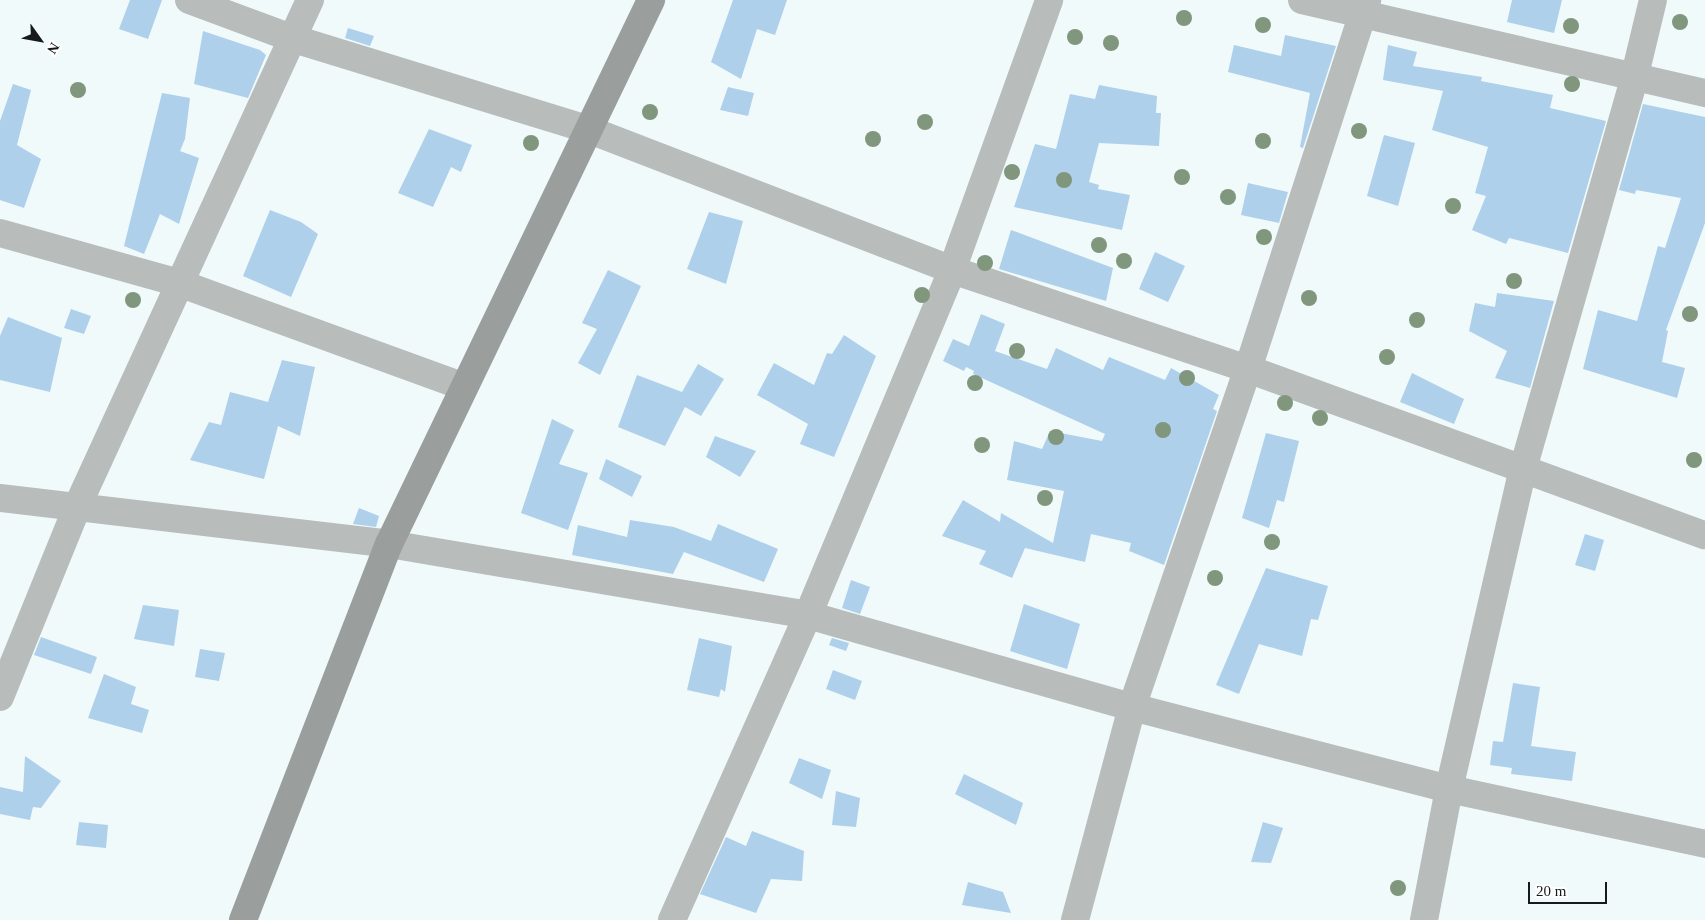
<!DOCTYPE html>
<style>
body{margin:0}
#map{position:relative;width:1705px;height:920px;overflow:hidden;background:#f0fafb;font-family:Georgia,serif}
div>[style]{position:absolute}
[style*='--x']{left:calc(var(--x)*1px);top:calc(var(--y)*1px);width:calc(var(--w)*1px);rotate:calc(var(--a)*1deg)}
.building>*{inset:0;background:#aed0eb}
.street>*{height:28px;margin:-14px;padding:0 14px;transform-origin:14px;border-radius:14px;background:#b8bcbb}
.secondary>*{height:28px;margin:-14px;padding:0 14px;transform-origin:14px;border-radius:14px;background:#9a9f9d}
.trees>*{width:16px;height:16px;margin:-8px;border-radius:50%;background:#80967d}
span{translate:-50% -50%;white-space:nowrap;text-align:center;line-height:1.15;-webkit-text-stroke:5px #fff;paint-order:stroke}
.north{position:absolute;left:15px;top:15px;width:50px;height:50px;-webkit-text-stroke:4px #fff;paint-order:stroke;rotate:122deg;font-size:14px;font-weight:700;line-height:20px;text-align:center;color:#161a1a}
.north::after{content:'';display:block;margin:auto;width:18px;height:22px;background:#161a1a;clip-path:polygon(50% 0,100% 100%,50% 72%,0 100%)}
.scale{position:absolute;left:1528px;top:882px;width:79px;height:22px;box-sizing:border-box;border:2px solid #161a1a;border-top:0;padding-left:6px;font-size:15px;line-height:18px;white-space:nowrap;color:#161a1a;-webkit-text-stroke:4px #fff;paint-order:stroke}
</style>
<div id="map">
<div class="building">
<i style="clip-path:polygon(130px 0,162px 0,148px 39px,119px 29px)"></i>
<i style="clip-path:polygon(733px 0,787px 0,775px 35px,757px 29px,741px 79px,711px 62px)"></i>
<i style="clip-path:polygon(1512px 0,1562px 0,1554px 33px,1507px 22px)"></i>
<i style="clip-path:polygon(348px 28px,374px 36px,370px 46px,345px 38px)"></i>
<i style="clip-path:polygon(203px 31px,260px 50px,266px 55px,248px 98px,194px 84px)"></i>
<i style="clip-path:polygon(1285px 35px,1336px 46px,1303px 148px,1300px 147px,1310px 93px,1228px 72px,1234px 45px,1281px 56px)"></i>
<i style="clip-path:polygon(1388px 45px,1417px 52px,1413px 66px,1482px 77px,1481px 81px,1553px 95px,1550px 108px,1606px 121px,1568px 253px,1509px 238px,1506px 244px,1472px 230px,1486px 196px,1475px 193px,1488px 147px,1432px 130px,1443px 91px,1383px 80px)"></i>
<i style="clip-path:polygon(13px 84px,31px 90px,17px 145px,41px 159px,24px 208px,0 200px,0 121px)"></i>
<i style="clip-path:polygon(1099px 85px,1157px 96px,1156px 113px,1161px 113px,1159px 146px,1099px 143px,1089px 182px,1099px 185px,1098px 189px,1130px 195px,1122px 230px,1014px 207px,1035px 144px,1056px 149px,1070px 94px,1095px 99px)"></i>
<i style="clip-path:polygon(728px 87px,754px 93px,748px 116px,720px 110px)"></i>
<i style="clip-path:polygon(162px 93px,190px 98px,185px 139px,180px 151px,199px 158px,179px 224px,160px 214px,144px 254px,124px 246px)"></i>
<i style="clip-path:polygon(1643px 104px,1705px 117px,1705px 223px,1666px 330px,1668px 331px,1662px 362px,1685px 368px,1677px 398px,1583px 369px,1598px 310px,1637px 321px,1658px 246px,1665px 248px,1681px 198px,1636px 190px,1635px 194px,1619px 190px)"></i>
<i style="clip-path:polygon(429px 129px,472px 145px,461px 172px,451px 167px,433px 207px,398px 193px)"></i>
<i style="clip-path:polygon(1384px 135px,1415px 143px,1398px 206px,1367px 196px)"></i>
<i style="clip-path:polygon(1248px 183px,1288px 192px,1279px 223px,1241px 215px)"></i>
<i style="clip-path:polygon(270px 210px,301px 222px,318px 234px,291px 297px,243px 276px)"></i>
<i style="clip-path:polygon(709px 212px,743px 221px,726px 284px,687px 269px)"></i>
<i style="clip-path:polygon(1011px 230px,1113px 268px,1106px 301px,999px 269px)"></i>
<i style="clip-path:polygon(1155px 252px,1185px 266px,1168px 302px,1139px 289px)"></i>
<i style="clip-path:polygon(608px 270px,641px 286px,600px 375px,578px 363px,597px 329px,582px 323px)"></i>
<i style="clip-path:polygon(1497px 293px,1554px 301px,1530px 388px,1495px 378px,1507px 351px,1469px 331px,1475px 303px,1495px 307px)"></i>
<i style="clip-path:polygon(71px 309px,91px 316px,84px 334px,64px 328px)"></i>
<i style="clip-path:polygon(981px 314px,1005px 324px,995px 351px,1047px 369px,1056px 348px,1103px 370px,1109px 357px,1165px 380px,1171px 368px,1219px 395px,1213px 409px,1217px 411px,1164px 565px,1129px 551px,1131px 543px,1091px 534px,1085px 562px,1025px 548px,1012px 578px,979px 564px,986px 551px,942px 536px,963px 500px,1000px 522px,1001px 513px,1053px 543px,1064px 491px,1007px 480px,1014px 441px,1042px 449px,1050px 431px,1102px 441px,1105px 434px,973px 374px,974px 371px,966px 367px,964px 371px,943px 361px,953px 339px,969px 346px)"></i>
<i style="clip-path:polygon(8px 317px,62px 338px,50px 392px,0 380px,0 336px)"></i>
<i style="clip-path:polygon(844px 335px,876px 356px,834px 457px,800px 444px,808px 424px,757px 395px,774px 363px,814px 385px,827px 353px,832px 354px)"></i>
<i style="clip-path:polygon(282px 360px,315px 367px,300px 436px,278px 426px,264px 479px,190px 460px,209px 422px,221px 425px,230px 392px,268px 402px)"></i>
<i style="clip-path:polygon(698px 364px,724px 379px,701px 416px,685px 407px,665px 446px,618px 427px,637px 375px,682px 392px)"></i>
<i style="clip-path:polygon(1412px 373px,1464px 399px,1454px 424px,1400px 402px)"></i>
<i style="clip-path:polygon(552px 419px,574px 430px,559px 464px,588px 473px,568px 530px,521px 513px)"></i>
<i style="clip-path:polygon(1266px 433px,1299px 441px,1284px 502px,1277px 500px,1269px 528px,1242px 518px)"></i>
<i style="clip-path:polygon(715px 436px,756px 451px,740px 477px,706px 457px)"></i>
<i style="clip-path:polygon(606px 459px,642px 476px,632px 497px,599px 479px)"></i>
<i style="clip-path:polygon(359px 508px,379px 516px,376px 527px,353px 524px)"></i>
<i style="clip-path:polygon(630px 520px,674px 527px,711px 541px,718px 524px,778px 549px,764px 582px,684px 552px,673px 574px,572px 555px,578px 525px,627px 537px)"></i>
<i style="clip-path:polygon(1585px 534px,1604px 540px,1595px 571px,1575px 565px)"></i>
<i style="clip-path:polygon(1266px 568px,1328px 586px,1318px 620px,1311px 619px,1302px 656px,1259px 644px,1239px 694px,1216px 685px)"></i>
<i style="clip-path:polygon(851px 580px,870px 587px,860px 614px,842px 608px)"></i>
<i style="clip-path:polygon(1024px 604px,1080px 624px,1067px 669px,1010px 651px)"></i>
<i style="clip-path:polygon(143px 605px,179px 610px,174px 646px,134px 639px)"></i>
<i style="clip-path:polygon(41px 637px,97px 657px,91px 674px,34px 655px)"></i>
<i style="clip-path:polygon(699px 638px,732px 646px,725px 692px,721px 689px,719px 697px,687px 690px)"></i>
<i style="clip-path:polygon(832px 638px,849px 643px,846px 651px,829px 645px)"></i>
<i style="clip-path:polygon(200px 649px,225px 653px,219px 681px,195px 677px)"></i>
<i style="clip-path:polygon(833px 670px,862px 681px,855px 700px,826px 689px)"></i>
<i style="clip-path:polygon(104px 674px,136px 687px,131px 704px,149px 710px,142px 733px,88px 718px)"></i>
<i style="clip-path:polygon(1513px 683px,1540px 687px,1531px 746px,1576px 752px,1572px 781px,1511px 774px,1512px 768px,1490px 765px,1493px 741px,1503px 742px)"></i>
<i style="clip-path:polygon(25px 756px,61px 781px,41px 808px,33px 807px,30px 820px,0 814px,0 787px,23px 792px)"></i>
<i style="clip-path:polygon(799px 758px,831px 770px,822px 799px,789px 783px)"></i>
<i style="clip-path:polygon(964px 774px,1023px 803px,1016px 825px,955px 794px)"></i>
<i style="clip-path:polygon(836px 791px,860px 798px,856px 827px,832px 825px)"></i>
<i style="clip-path:polygon(79px 822px,108px 825px,106px 848px,76px 845px)"></i>
<i style="clip-path:polygon(1263px 822px,1283px 828px,1271px 863px,1251px 862px)"></i>
<i style="clip-path:polygon(752px 831px,804px 851px,802px 881px,771px 879px,756px 913px,700px 894px,726px 837px,746px 846px)"></i>
<i style="clip-path:polygon(968px 882px,1003px 892px,1011px 913px,962px 905px)"></i>
</div>
<div class="street">
<i style="--x:189;--y:0;--w:109;--a:20.4"></i>
<i style="--x:291;--y:38;--w:310;--a:17.1"></i>
<i style="--x:587;--y:129;--w:391;--a:21.1"></i>
<i style="--x:952;--y:270;--w:312;--a:18.5"></i>
<i style="--x:1248;--y:369;--w:486;--a:20"></i>
<i style="--x:1302;--y:0;--w:414;--a:13"></i>
<i style="--x:0;--y:233;--w:186;--a:15.6"></i>
<i style="--x:179;--y:283;--w:303;--a:20"></i>
<i style="--x:0;--y:498;--w:392;--a:6.7"></i>
<i style="--x:389;--y:544;--w:425;--a:9.6"></i>
<i style="--x:808;--y:615;--w:337;--a:15.9"></i>
<i style="--x:1132;--y:707;--w:327;--a:14.5"></i>
<i style="--x:1449;--y:789;--w:262;--a:12.1"></i>
<i style="--x:0;--y:697;--w:205;--a:-67.9"></i>
<i style="--x:77;--y:507;--w:558;--a:-65.32"></i>
<i style="--x:672;--y:920;--w:334;--a:-66"></i>
<i style="--x:808;--y:615;--w:374;--a:-67.3"></i>
<i style="--x:952;--y:270;--w:287;--a:-70.2"></i>
<i style="--x:1075;--y:920;--w:220;--a:-75"></i>
<i style="--x:1132;--y:707;--w:357;--a:-71.1"></i>
<i style="--x:1248;--y:369;--w:388;--a:-72.1"></i>
<i style="--x:1424;--y:920;--w:133;--a:-79.2"></i>
<i style="--x:1449;--y:789;--w:328;--a:-77"></i>
<i style="--x:1523;--y:469;--w:405;--a:-74.1"></i>
<i style="--x:1634;--y:79;--w:81;--a:-76.5"></i>
</div>
<div class="secondary">
<i style="--x:243;--y:920;--w:403;--a:-68.8"></i>
<i style="--x:389;--y:544;--w:604;--a:-64.28"></i>
</div>
<div class="trees">
<i style="left:1184px;top:18px"></i>
<i style="left:1680px;top:22px"></i>
<i style="left:1263px;top:25px"></i>
<i style="left:1571px;top:26px"></i>
<i style="left:1075px;top:37px"></i>
<i style="left:1111px;top:43px"></i>
<i style="left:1572px;top:84px"></i>
<i style="left:78px;top:90px"></i>
<i style="left:650px;top:112px"></i>
<i style="left:925px;top:122px"></i>
<i style="left:1359px;top:131px"></i>
<i style="left:873px;top:139px"></i>
<i style="left:1263px;top:141px"></i>
<i style="left:531px;top:143px"></i>
<i style="left:1012px;top:172px"></i>
<i style="left:1182px;top:177px"></i>
<i style="left:1064px;top:180px"></i>
<i style="left:1228px;top:197px"></i>
<i style="left:1453px;top:206px"></i>
<i style="left:1264px;top:237px"></i>
<i style="left:1099px;top:245px"></i>
<i style="left:1124px;top:261px"></i>
<i style="left:985px;top:263px"></i>
<i style="left:1514px;top:281px"></i>
<i style="left:922px;top:295px"></i>
<i style="left:1309px;top:298px"></i>
<i style="left:133px;top:300px"></i>
<i style="left:1690px;top:314px"></i>
<i style="left:1417px;top:320px"></i>
<i style="left:1017px;top:351px"></i>
<i style="left:1387px;top:357px"></i>
<i style="left:1187px;top:378px"></i>
<i style="left:975px;top:383px"></i>
<i style="left:1285px;top:403px"></i>
<i style="left:1320px;top:418px"></i>
<i style="left:1163px;top:430px"></i>
<i style="left:1056px;top:437px"></i>
<i style="left:982px;top:445px"></i>
<i style="left:1694px;top:460px"></i>
<i style="left:1045px;top:498px"></i>
<i style="left:1272px;top:542px"></i>
<i style="left:1215px;top:578px"></i>
<i style="left:1398px;top:888px"></i>
</div>
<div class="north">N</div>
<div class="scale">20 m</div>
</div>
